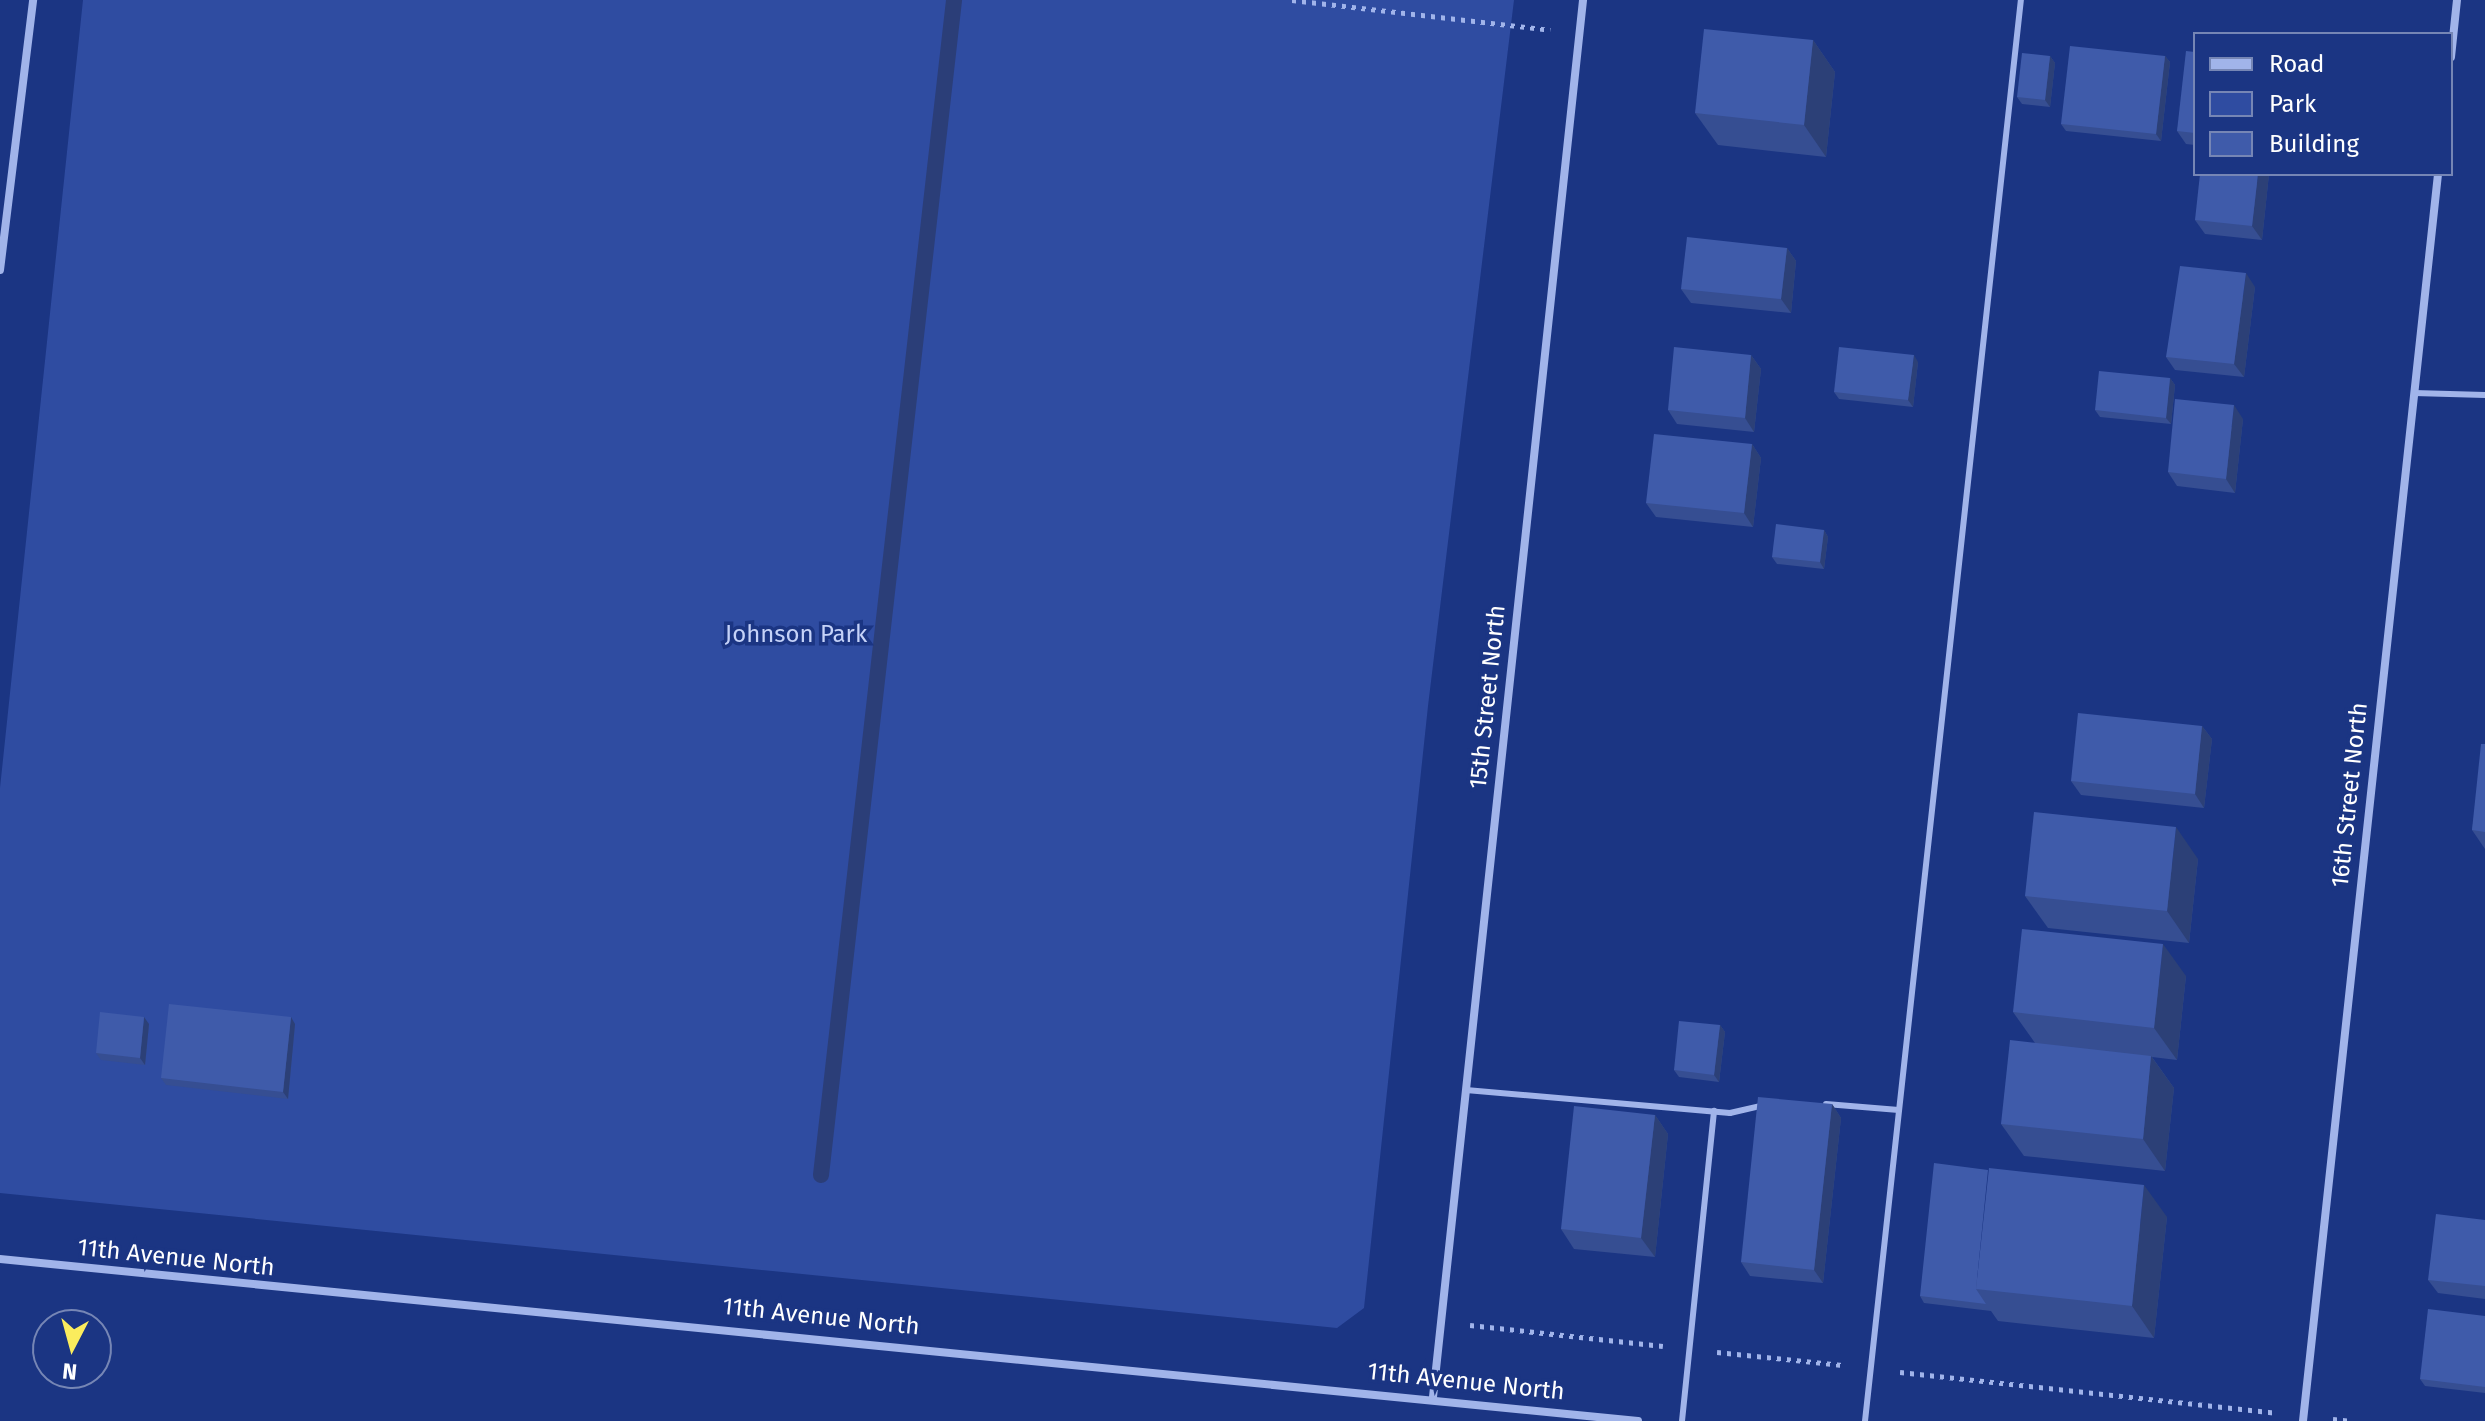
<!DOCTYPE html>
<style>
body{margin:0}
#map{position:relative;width:2485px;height:1421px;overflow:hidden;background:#1b3583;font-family:"Fira Sans",sans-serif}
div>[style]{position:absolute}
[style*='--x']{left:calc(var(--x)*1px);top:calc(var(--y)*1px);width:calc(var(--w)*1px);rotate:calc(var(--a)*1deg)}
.green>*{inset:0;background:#2f4ca1}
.stream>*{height:16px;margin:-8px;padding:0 8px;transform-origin:8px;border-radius:8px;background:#2b3e78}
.path>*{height:5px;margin-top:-2.5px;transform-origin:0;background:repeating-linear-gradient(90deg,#a1b4ea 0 4px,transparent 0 10px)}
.service>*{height:6px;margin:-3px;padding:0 3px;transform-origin:3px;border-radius:3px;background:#a1b4ea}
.minor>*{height:8px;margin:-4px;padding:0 4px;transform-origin:4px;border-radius:4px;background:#a1b4ea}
.wall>*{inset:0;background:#364e92}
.shaded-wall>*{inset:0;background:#2c4077}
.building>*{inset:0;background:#3f5baa}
span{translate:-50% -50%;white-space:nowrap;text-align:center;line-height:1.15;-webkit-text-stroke:7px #1b3583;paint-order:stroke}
.park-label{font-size:24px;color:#c5d2f8}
.street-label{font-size:24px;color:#fff}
.legend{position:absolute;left:2193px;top:32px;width:260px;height:144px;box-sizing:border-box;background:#1b3583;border:2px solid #7686b5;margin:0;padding:10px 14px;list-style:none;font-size:24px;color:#fff}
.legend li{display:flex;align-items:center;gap:16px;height:40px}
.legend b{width:40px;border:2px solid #7686b5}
.north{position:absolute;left:32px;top:1309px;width:80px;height:80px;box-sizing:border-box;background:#1b3583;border:2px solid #7686b5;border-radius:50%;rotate:186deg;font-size:22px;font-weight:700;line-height:32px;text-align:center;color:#fff}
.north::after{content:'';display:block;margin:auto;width:28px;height:36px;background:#fbec5d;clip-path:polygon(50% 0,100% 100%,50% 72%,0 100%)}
</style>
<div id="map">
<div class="green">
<i style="clip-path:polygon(83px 0,1514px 0,1428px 706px,1364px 1308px,1337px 1328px,0 1193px,0 788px)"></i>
</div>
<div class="stream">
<i style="--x:821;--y:1175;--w:1183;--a:-83.54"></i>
</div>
<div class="path">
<i style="--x:1292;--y:0;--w:260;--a:6.6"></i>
<i style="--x:1470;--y:1325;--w:194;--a:6.2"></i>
<i style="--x:1717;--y:1352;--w:126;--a:5.9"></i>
<i style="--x:1900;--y:1372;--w:378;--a:6.2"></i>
<i style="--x:2333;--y:1419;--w:19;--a:6"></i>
</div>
<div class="service">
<i style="--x:2414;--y:393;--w:71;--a:1.6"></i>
<i style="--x:1466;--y:1090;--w:265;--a:5"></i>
<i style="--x:1730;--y:1113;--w:35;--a:-13"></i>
<i style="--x:1826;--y:1104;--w:73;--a:4.7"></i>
<i style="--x:1682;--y:1421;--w:312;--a:-84.1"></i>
<i style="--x:1865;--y:1421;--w:1430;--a:-83.74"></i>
</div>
<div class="minor">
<i style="--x:2451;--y:57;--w:57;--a:-84"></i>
<i style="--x:0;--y:270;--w:272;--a:-83"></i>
<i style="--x:0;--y:1259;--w:1646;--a:5.65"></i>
<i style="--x:1433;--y:1397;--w:1405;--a:-83.87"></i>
<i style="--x:2303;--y:1421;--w:1254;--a:-83.82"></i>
</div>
<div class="wall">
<i style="clip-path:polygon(1813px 40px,1835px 72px,1826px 157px,1718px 145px,1695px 113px)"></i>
<i style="clip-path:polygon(2195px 52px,2195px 145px,2186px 144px,2177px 131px)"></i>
<i style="clip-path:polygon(2050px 56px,2055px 63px,2050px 107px,2022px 104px,2017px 97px)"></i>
<i style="clip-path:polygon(2165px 56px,2170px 62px,2161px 141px,2066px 131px,2061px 124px)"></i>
<i style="clip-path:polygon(2269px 174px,2262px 240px,2205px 234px,2195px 220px)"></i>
<i style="clip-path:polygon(1787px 248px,1796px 261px,1791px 313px,1691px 303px,1681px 289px)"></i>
<i style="clip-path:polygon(2255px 287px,2244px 377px,2175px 370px,2166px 357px)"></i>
<i style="clip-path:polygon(1751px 355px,1761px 369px,1754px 432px,1677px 424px,1668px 410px)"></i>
<i style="clip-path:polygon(1918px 362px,1913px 407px,1839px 399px,1834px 392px)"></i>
<i style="clip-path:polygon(2170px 378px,2175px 385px,2171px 424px,2100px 417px,2095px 410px)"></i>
<i style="clip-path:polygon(2243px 419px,2235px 493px,2177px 486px,2168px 472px)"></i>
<i style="clip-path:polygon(1752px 444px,1761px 458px,1753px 527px,1656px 517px,1646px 503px)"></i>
<i style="clip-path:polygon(1824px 530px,1828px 537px,1824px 569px,1777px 564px,1772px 557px)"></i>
<i style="clip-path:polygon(2202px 726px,2212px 739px,2204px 808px,2081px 795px,2071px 781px)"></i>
<i style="clip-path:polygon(2485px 744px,2485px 849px,2472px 830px)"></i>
<i style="clip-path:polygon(2198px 859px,2189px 943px,2048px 928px,2025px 896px)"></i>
<i style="clip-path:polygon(2186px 976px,2177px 1060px,2152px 1057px,2174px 1088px,2165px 1171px,2024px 1156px,2001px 1124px,2035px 1043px,2013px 1012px)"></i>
<i style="clip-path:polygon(149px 1024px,145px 1065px,101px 1060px,96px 1053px)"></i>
<i style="clip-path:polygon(295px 1024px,288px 1099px,166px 1085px,161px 1078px)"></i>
<i style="clip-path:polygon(1720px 1025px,1725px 1032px,1719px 1082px,1679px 1077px,1674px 1070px)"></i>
<i style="clip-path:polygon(1832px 1104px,1841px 1118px,1823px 1283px,1750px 1276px,1741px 1262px)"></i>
<i style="clip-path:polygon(1655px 1115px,1668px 1134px,1655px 1257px,1574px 1249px,1561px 1229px)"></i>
<i style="clip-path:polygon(2167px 1217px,2154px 1338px,1998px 1321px,1991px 1311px,1924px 1303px,1920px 1296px)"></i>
<i style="clip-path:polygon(2485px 1220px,2485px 1299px,2438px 1293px,2428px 1280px)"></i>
<i style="clip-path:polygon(2485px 1316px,2485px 1393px,2425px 1386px,2420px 1379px)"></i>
</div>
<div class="shaded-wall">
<i style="clip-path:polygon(1813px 40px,1835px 72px,1826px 157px,1804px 125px)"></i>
<i style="clip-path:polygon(2050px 56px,2055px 63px,2050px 107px,2045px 100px)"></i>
<i style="clip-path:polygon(2165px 56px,2170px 62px,2161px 141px,2156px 134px)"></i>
<i style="clip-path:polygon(2258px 174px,2269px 174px,2262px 240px,2252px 226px)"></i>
<i style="clip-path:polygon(1787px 248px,1796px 261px,1791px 313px,1781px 299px)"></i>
<i style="clip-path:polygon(2246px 273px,2255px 287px,2244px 377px,2234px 364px)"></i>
<i style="clip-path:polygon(1751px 355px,1761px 369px,1754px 432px,1745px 418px)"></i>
<i style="clip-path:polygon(1914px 355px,1918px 362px,1913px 407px,1908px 400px)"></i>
<i style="clip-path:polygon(2170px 378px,2175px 385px,2171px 424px,2166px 418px)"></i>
<i style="clip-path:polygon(2234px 405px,2243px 419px,2235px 493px,2226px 479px)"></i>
<i style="clip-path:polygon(1752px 444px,1761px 458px,1753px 527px,1744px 513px)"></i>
<i style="clip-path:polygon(1824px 530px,1828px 537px,1824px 569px,1820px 562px)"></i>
<i style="clip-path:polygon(2202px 726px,2212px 739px,2204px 808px,2195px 794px)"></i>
<i style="clip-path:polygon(2176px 827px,2198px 859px,2189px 943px,2167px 911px)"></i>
<i style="clip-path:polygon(2163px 944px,2186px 976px,2177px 1060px,2154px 1028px)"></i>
<i style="clip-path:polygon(144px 1017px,149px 1024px,145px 1065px,140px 1058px)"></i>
<i style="clip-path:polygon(291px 1017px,295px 1024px,288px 1099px,283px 1092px)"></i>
<i style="clip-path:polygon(1720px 1025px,1725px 1032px,1719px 1082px,1714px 1075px)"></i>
<i style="clip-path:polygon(2151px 1056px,2174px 1088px,2165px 1171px,2143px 1139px)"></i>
<i style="clip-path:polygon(1832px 1104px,1841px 1118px,1823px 1283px,1814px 1270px)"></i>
<i style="clip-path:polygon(1655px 1115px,1668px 1134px,1655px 1257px,1641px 1238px)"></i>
<i style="clip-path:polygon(2144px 1185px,2167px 1217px,2154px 1338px,2132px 1306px)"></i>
</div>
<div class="building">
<i style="clip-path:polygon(1704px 29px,1813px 40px,1804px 125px,1695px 113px)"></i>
<i style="clip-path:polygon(2070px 46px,2165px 56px,2156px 134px,2061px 124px)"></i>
<i style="clip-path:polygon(2186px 51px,2195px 52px,2195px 133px,2177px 131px)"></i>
<i style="clip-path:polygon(2022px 53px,2050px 56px,2045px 100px,2017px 97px)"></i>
<i style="clip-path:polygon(2200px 174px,2258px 174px,2252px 226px,2195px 220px)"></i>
<i style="clip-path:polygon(1687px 237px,1787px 248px,1781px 299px,1681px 289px)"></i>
<i style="clip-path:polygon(2180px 266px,2246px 273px,2234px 364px,2166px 357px)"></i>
<i style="clip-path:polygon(1674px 347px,1751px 355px,1745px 418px,1668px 410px)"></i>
<i style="clip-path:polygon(1839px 347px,1914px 355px,1908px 400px,1834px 392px)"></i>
<i style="clip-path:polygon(2099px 371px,2170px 378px,2166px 418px,2095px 410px)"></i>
<i style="clip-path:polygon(2175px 399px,2234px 405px,2226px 479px,2168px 472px)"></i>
<i style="clip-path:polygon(1654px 434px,1752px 444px,1744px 513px,1646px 503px)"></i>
<i style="clip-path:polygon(1776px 524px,1824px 530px,1820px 562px,1772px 557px)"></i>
<i style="clip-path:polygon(2078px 713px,2202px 726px,2195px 794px,2071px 781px)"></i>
<i style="clip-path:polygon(2481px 744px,2485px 744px,2485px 832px,2472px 830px)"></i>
<i style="clip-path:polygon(2034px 812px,2176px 827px,2167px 911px,2025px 896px)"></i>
<i style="clip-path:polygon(2022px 929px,2163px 944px,2154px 1028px,2013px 1012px)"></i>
<i style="clip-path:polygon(169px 1004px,291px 1017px,283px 1092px,161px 1078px)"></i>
<i style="clip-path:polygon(100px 1012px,144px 1017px,140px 1058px,96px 1053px)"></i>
<i style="clip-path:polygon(1679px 1021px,1720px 1025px,1714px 1075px,1674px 1070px)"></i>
<i style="clip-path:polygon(2010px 1040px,2151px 1056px,2143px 1139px,2001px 1124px)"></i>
<i style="clip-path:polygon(1758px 1097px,1832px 1104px,1814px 1270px,1741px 1262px)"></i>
<i style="clip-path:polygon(1574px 1106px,1655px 1115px,1641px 1238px,1561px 1229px)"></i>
<i style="clip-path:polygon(1934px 1163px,1988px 1170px,1976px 1289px,1986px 1304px,1920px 1296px)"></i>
<i style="clip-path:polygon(1989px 1168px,2144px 1185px,2132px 1306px,1976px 1289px)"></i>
<i style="clip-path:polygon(2436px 1214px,2485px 1220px,2485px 1286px,2428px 1280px)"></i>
<i style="clip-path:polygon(2428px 1309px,2485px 1316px,2485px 1387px,2420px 1379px)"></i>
</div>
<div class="park-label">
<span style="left:796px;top:635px">Johnson Park</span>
</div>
<div class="street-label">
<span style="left:1488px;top:697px;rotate:-84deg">15th Street North</span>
<span style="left:2350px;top:795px;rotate:-84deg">16th Street North</span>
<span style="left:176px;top:1258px;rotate:6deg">11th Avenue North</span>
<span style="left:821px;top:1317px;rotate:6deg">11th Avenue North</span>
<span style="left:1466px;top:1382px;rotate:6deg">11th Avenue North</span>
</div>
<ul class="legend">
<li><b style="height:10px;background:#a1b4ea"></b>Road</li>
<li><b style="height:22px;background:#2f4ca1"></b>Park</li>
<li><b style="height:22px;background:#3f5baa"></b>Building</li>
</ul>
<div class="north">N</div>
</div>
